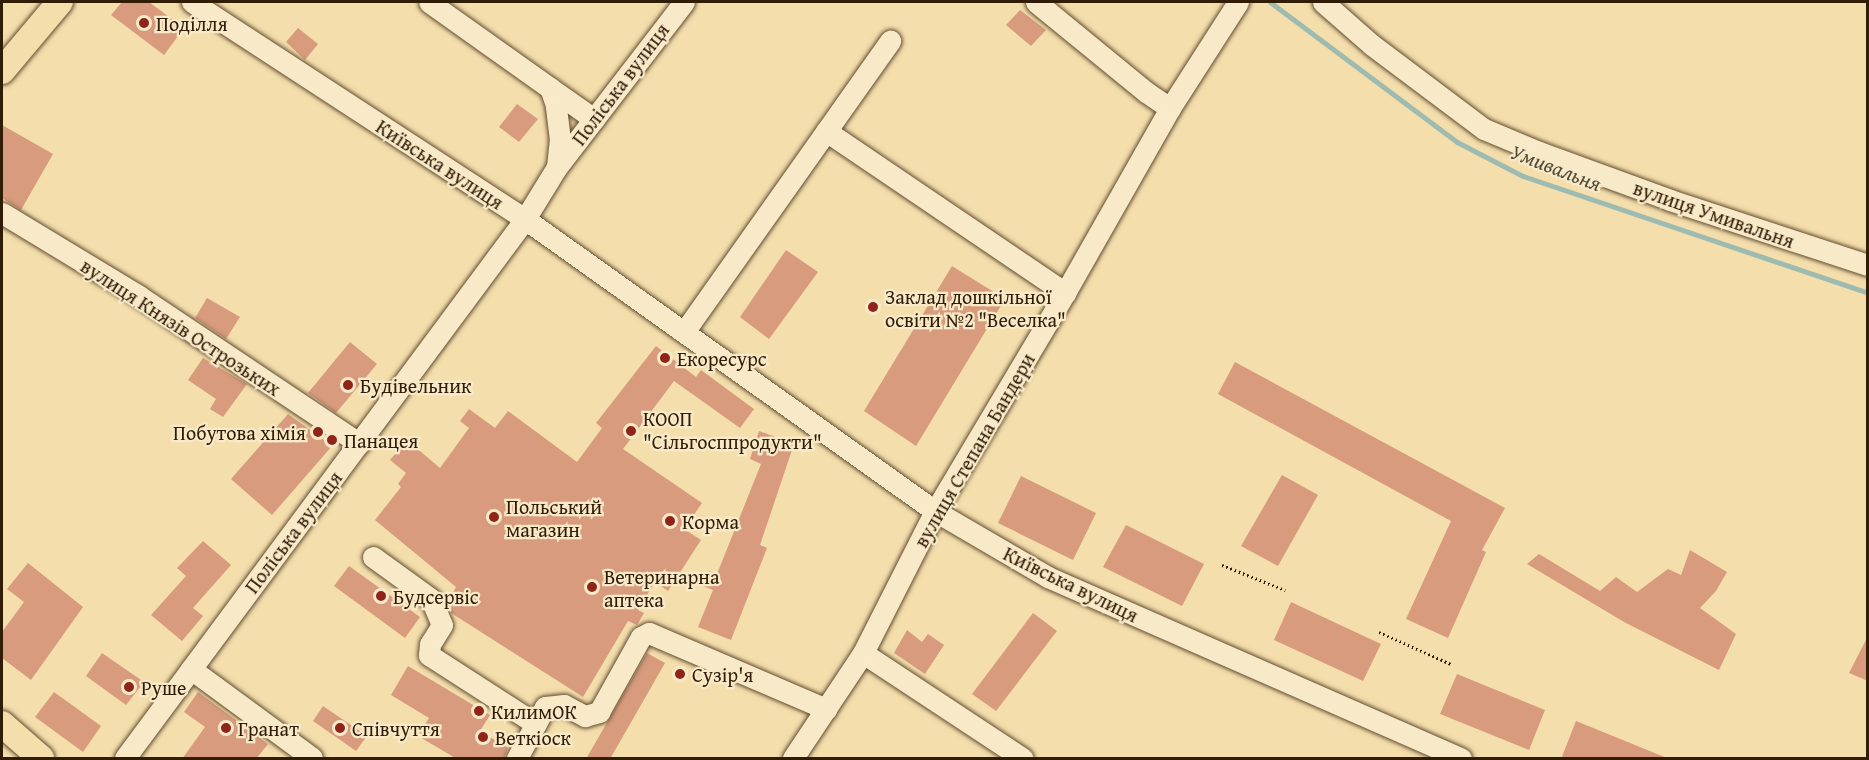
<!DOCTYPE html>
<meta charset="utf-8">
<style>
body{margin:0}
#map{position:relative;width:1869px;height:760px;overflow:hidden;background:#f4deac;font-family:"Gentium Book Plus",serif}
div>[style]{position:absolute}
[style*='--x']{left:calc(var(--x)*1px);top:calc(var(--y)*1px);width:calc(var(--w)*1px);rotate:calc(var(--a)*1deg)}
.stream>*{height:5px;margin:-2.5px;padding:0 2.5px;transform-origin:2.5px;border-radius:2.5px;background:#9dbbb0}
.building>*{inset:0;background:#d89b7e}
.path>*{height:3px;margin-top:-1.5px;transform-origin:0;background:repeating-linear-gradient(90deg,#311c06 0 1.5px,transparent 0 4.5px)}
.roads{filter:drop-shadow(0 0 2px #624c30) drop-shadow(0 0 2px #624c30)}
.minor>*{height:21px;margin:-10.5px;padding:0 10.5px;transform-origin:10.5px;border-radius:10.5px;background:#f8eac9}
.major>*{height:26px;margin:-13px;padding:0 13px;transform-origin:13px;border-radius:13px;background:#f4deac}
.dots>*{width:16px;height:16px;translate:-50% -50%;box-sizing:border-box;border:3px solid #f8eac9;border-radius:50%}
span{translate:-50% -50%;white-space:nowrap;text-align:center;line-height:1.15;-webkit-text-stroke:4.5px #f8eac9;paint-order:stroke}
.poi-label{font-size:20px;color:#311c06}
.left{translate:0 -50%;text-align:left}
.right{translate:-100% -50%;text-align:right}
.street-label{font-size:20px;color:#311c06}
.water-label{font-size:21px;color:#514c39;font-style:italic}
.frame{position:absolute;inset:0;border:3px solid #311c06;pointer-events:none}
</style>
<div id="map">
<div class="stream">
<i style="--x:1270;--y:2;--w:234;--a:36.8"></i>
<i style="--x:1457;--y:142;--w:74;--a:27.3"></i>
<i style="--x:1523;--y:176;--w:364;--a:18.7"></i>
</div>
<div class="building">
<i style="clip-path:polygon(122px 2px,149px 2px,184px 28px,164px 55px,111px 15px)"></i>
<i style="clip-path:polygon(1020px 10px,1046px 30px,1031px 46px,1006px 25px)"></i>
<i style="clip-path:polygon(298px 28px,318px 44px,305px 60px,286px 42px)"></i>
<i style="clip-path:polygon(517px 104px,538px 119px,519px 142px,499px 127px)"></i>
<i style="clip-path:polygon(2px 125px,53px 154px,21px 210px,2px 198px)"></i>
<i style="clip-path:polygon(786px 250px,818px 272px,769px 339px,740px 317px)"></i>
<i style="clip-path:polygon(952px 266px,1005px 299px,916px 446px,864px 411px)"></i>
<i style="clip-path:polygon(207px 298px,240px 317px,226px 339px,195px 318px)"></i>
<i style="clip-path:polygon(350px 342px,377px 364px,336px 413px,308px 393px)"></i>
<i style="clip-path:polygon(656px 346px,696px 377px,701px 370px,754px 409px,740px 428px,674px 381px,623px 449px,702px 503px,684px 529px,701px 540px,668px 591px,655px 582px,638px 610px,644px 613px,637px 625px,628px 621px,583px 697px,451px 613px,447px 604px,456px 587px,375px 520px,401px 487px,398px 484px,406px 473px,390px 460px,407px 440px,440px 468px,469px 428px,460px 421px,469px 409px,495px 428px,508px 411px,577px 462px,602px 428px,596px 423px)"></i>
<i style="clip-path:polygon(203px 358px,247px 384px,223px 417px,210px 409px,216px 399px,188px 380px)"></i>
<i style="clip-path:polygon(1235px 362px,1505px 508px,1482px 550px,1486px 552px,1448px 638px,1406px 619px,1451px 521px,1218px 394px)"></i>
<i style="clip-path:polygon(288px 414px,332px 446px,272px 515px,231px 479px)"></i>
<i style="clip-path:polygon(759px 431px,794px 444px,760px 545px,767px 548px,731px 640px,698px 627px,713px 590px,703px 586px,709px 571px,717px 574px,761px 464px,750px 459px)"></i>
<i style="clip-path:polygon(1282px 475px,1318px 495px,1278px 566px,1241px 546px)"></i>
<i style="clip-path:polygon(1021px 476px,1096px 513px,1073px 560px,998px 523px)"></i>
<i style="clip-path:polygon(1126px 525px,1204px 564px,1182px 606px,1103px 567px)"></i>
<i style="clip-path:polygon(203px 541px,231px 565px,193px 608px,203px 616px,182px 641px,151px 615px,186px 576px,177px 568px)"></i>
<i style="clip-path:polygon(1690px 550px,1727px 572px,1716px 591px,1700px 608px,1736px 634px,1719px 670px,1624px 622px,1527px 564px,1539px 554px,1600px 591px,1616px 577px,1637px 592px,1668px 569px,1681px 575px)"></i>
<i style="clip-path:polygon(28px 563px,83px 607px,31px 680px,2px 658px,2px 632px,24px 602px,7px 589px)"></i>
<i style="clip-path:polygon(349px 566px,420px 617px,405px 638px,334px 586px)"></i>
<i style="clip-path:polygon(1291px 602px,1381px 644px,1363px 681px,1274px 640px)"></i>
<i style="clip-path:polygon(1033px 613px,1057px 631px,996px 711px,972px 694px)"></i>
<i style="clip-path:polygon(907px 630px,922px 642px,928px 634px,944px 645px,925px 674px,894px 653px)"></i>
<i style="clip-path:polygon(1868px 636px,1868px 681px,1849px 673px)"></i>
<i style="clip-path:polygon(102px 653px,144px 682px,126px 705px,86px 676px)"></i>
<i style="clip-path:polygon(647px 653px,665px 663px,610px 759px,586px 759px)"></i>
<i style="clip-path:polygon(408px 666px,490px 715px,480px 731px,508px 748px,504px 759px,457px 759px,418px 736px,429px 718px,391px 695px)"></i>
<i style="clip-path:polygon(1457px 674px,1545px 710px,1529px 750px,1440px 714px)"></i>
<i style="clip-path:polygon(54px 692px,101px 726px,83px 752px,35px 717px)"></i>
<i style="clip-path:polygon(198px 692px,268px 744px,256px 759px,182px 759px,205px 727px,184px 712px)"></i>
<i style="clip-path:polygon(323px 706px,367px 736px,356px 751px,313px 721px)"></i>
<i style="clip-path:polygon(1576px 721px,1667px 758px,1667px 759px,1561px 759px)"></i>
</div>
<div class="path">
<i style="--x:1222;--y:565;--w:68;--a:21.6"></i>
<i style="--x:1379;--y:632;--w:79;--a:24"></i>
</div>
<div class="roads">
<div class="minor">
<i style="--x:192;--y:2;--w:397;--a:33.1"></i>
<i style="--x:525;--y:219;--w:503;--a:35.46"></i>
<i style="--x:935;--y:511;--w:131;--a:30.3"></i>
<i style="--x:1048;--y:577;--w:451;--a:23.7"></i>
<i style="--x:1036;--y:2;--w:142;--a:39.3"></i>
<i style="--x:1146;--y:92;--w:29;--a:34"></i>
<i style="--x:1323;--y:2;--w:65;--a:41.3"></i>
<i style="--x:1372;--y:45;--w:140;--a:36.9"></i>
<i style="--x:1484;--y:129;--w:60;--a:22.7"></i>
<i style="--x:1539;--y:152;--w:140;--a:20.1"></i>
<i style="--x:1670;--y:200;--w:208;--a:18.2"></i>
<i style="--x:550;--y:88;--w:54;--a:35.2"></i>
<i style="--x:826;--y:131;--w:289;--a:34.1"></i>
<i style="--x:557;--y:167;--w:208;--a:-52.4"></i>
<i style="--x:2;--y:213;--w:160;--a:31.2"></i>
<i style="--x:139;--y:296;--w:265;--a:33.8"></i>
<i style="--x:684;--y:332;--w:357;--a:-54.7"></i>
<i style="--x:373;--y:557;--w:72;--a:35.9"></i>
<i style="--x:431;--y:599;--w:28;--a:67"></i>
<i style="--x:442;--y:625;--w:22;--a:122"></i>
<i style="--x:430;--y:644;--w:11;--a:95"></i>
<i style="--x:429;--y:655;--w:127;--a:32.8"></i>
<i style="--x:863;--y:653;--w:191;--a:33.4"></i>
<i style="--x:191;--y:669;--w:150;--a:36.3"></i>
<i style="--x:125;--y:758;--w:671;--a:-53.42"></i>
<i style="--x:525;--y:219;--w:61;--a:-58.4"></i>
<i style="--x:557;--y:167;--w:27;--a:-84"></i>
<i style="--x:560;--y:140;--w:35;--a:-97"></i>
<i style="--x:556;--y:105;--w:18;--a:-109"></i>
<i style="--x:550;--y:88;--w:148;--a:-144.6"></i>
<i style="--x:517;--y:758;--w:58;--a:-61.2"></i>
<i style="--x:545;--y:707;--w:19;--a:-6"></i>
<i style="--x:564;--y:705;--w:24;--a:28"></i>
<i style="--x:585;--y:716;--w:15;--a:-16"></i>
<i style="--x:599;--y:712;--w:86;--a:-60.8"></i>
<i style="--x:641;--y:637;--w:9;--a:-27"></i>
<i style="--x:649;--y:633;--w:193;--a:23.2"></i>
<i style="--x:793;--y:758;--w:126;--a:-56.3"></i>
<i style="--x:863;--y:653;--w:159;--a:-63.1"></i>
<i style="--x:935;--y:511;--w:254;--a:-59.2"></i>
<i style="--x:1065;--y:293;--w:213;--a:-60.4"></i>
<i style="--x:1170;--y:108;--w:126;--a:-57.3"></i>
</div>
<div class="major">
<i style="--x:2;--y:71;--w:90;--a:-50"></i>
<i style="--x:2;--y:724;--w:52;--a:41.1"></i>
</div>
</div>
<div class="dots">
<i style="left:144px;top:23px;background:#8f2418"></i>
<i style="left:873px;top:307px;background:#8f2418"></i>
<i style="left:665px;top:358px;background:#8f2418"></i>
<i style="left:348px;top:385px;background:#8f2418"></i>
<i style="left:631px;top:431px;background:#8f2418"></i>
<i style="left:318px;top:432px;background:#8f2418"></i>
<i style="left:332px;top:440px;background:#8f2418"></i>
<i style="left:494px;top:517px;background:#8f2418"></i>
<i style="left:670px;top:521px;background:#8f2418"></i>
<i style="left:592px;top:587px;background:#8f2418"></i>
<i style="left:381px;top:596px;background:#8f2418"></i>
<i style="left:680px;top:674px;background:#8f2418"></i>
<i style="left:129px;top:687px;background:#8f2418"></i>
<i style="left:479px;top:711px;background:#8f2418"></i>
<i style="left:226px;top:728px;background:#8f2418"></i>
<i style="left:340px;top:728px;background:#8f2418"></i>
<i style="left:483px;top:737px;background:#8f2418"></i>
</div>
<div class="poi-label">
<span class="left" style="left:156px;top:23px">Поділля</span>
<span class="left" style="left:885px;top:308px">Заклад дошкільної<br>освіти №2 "Веселка"</span>
<span class="left" style="left:677px;top:358px">Екоресурс</span>
<span class="left" style="left:360px;top:385px">Будівельник</span>
<span class="left" style="left:643px;top:430px">КООП<br>"Сільгосппродукти"</span>
<span class="right" style="left:306px;top:432px">Побутова хімія</span>
<span class="left" style="left:344px;top:440px">Панацея</span>
<span class="left" style="left:506px;top:518px">Польський<br>магазин</span>
<span class="left" style="left:682px;top:521px">Корма</span>
<span class="left" style="left:604px;top:588px">Ветеринарна<br>аптека</span>
<span class="left" style="left:393px;top:596px">Будсервіс</span>
<span class="left" style="left:692px;top:674px">Сузір'я</span>
<span class="left" style="left:141px;top:687px">Руше</span>
<span class="left" style="left:491px;top:711px">КилимОК</span>
<span class="left" style="left:238px;top:728px">Гранат</span>
<span class="left" style="left:352px;top:728px">Співчуття</span>
<span class="left" style="left:495px;top:737px">Веткіоск</span>
</div>
<div class="street-label">
<span style="left:620px;top:84px;rotate:-53deg">Поліська вулиця</span>
<span style="left:440px;top:164px;rotate:33deg">Київська вулиця</span>
<span style="left:1714px;top:214px;rotate:19deg">вулиця Умивальня</span>
<span style="left:181px;top:327px;rotate:33deg">вулиця Князів Острозьких</span>
<span style="left:974px;top:450px;rotate:-60deg">вулиця Степана Бандери</span>
<span style="left:293px;top:532px;rotate:-53deg">Поліська вулиця</span>
<span style="left:1071px;top:584px;rotate:26deg">Київська вулиця</span>
</div>
<div class="water-label">
<span style="left:1556px;top:168px;rotate:21deg">Умивальня</span>
</div>
<div class="frame"></div>
</div>
